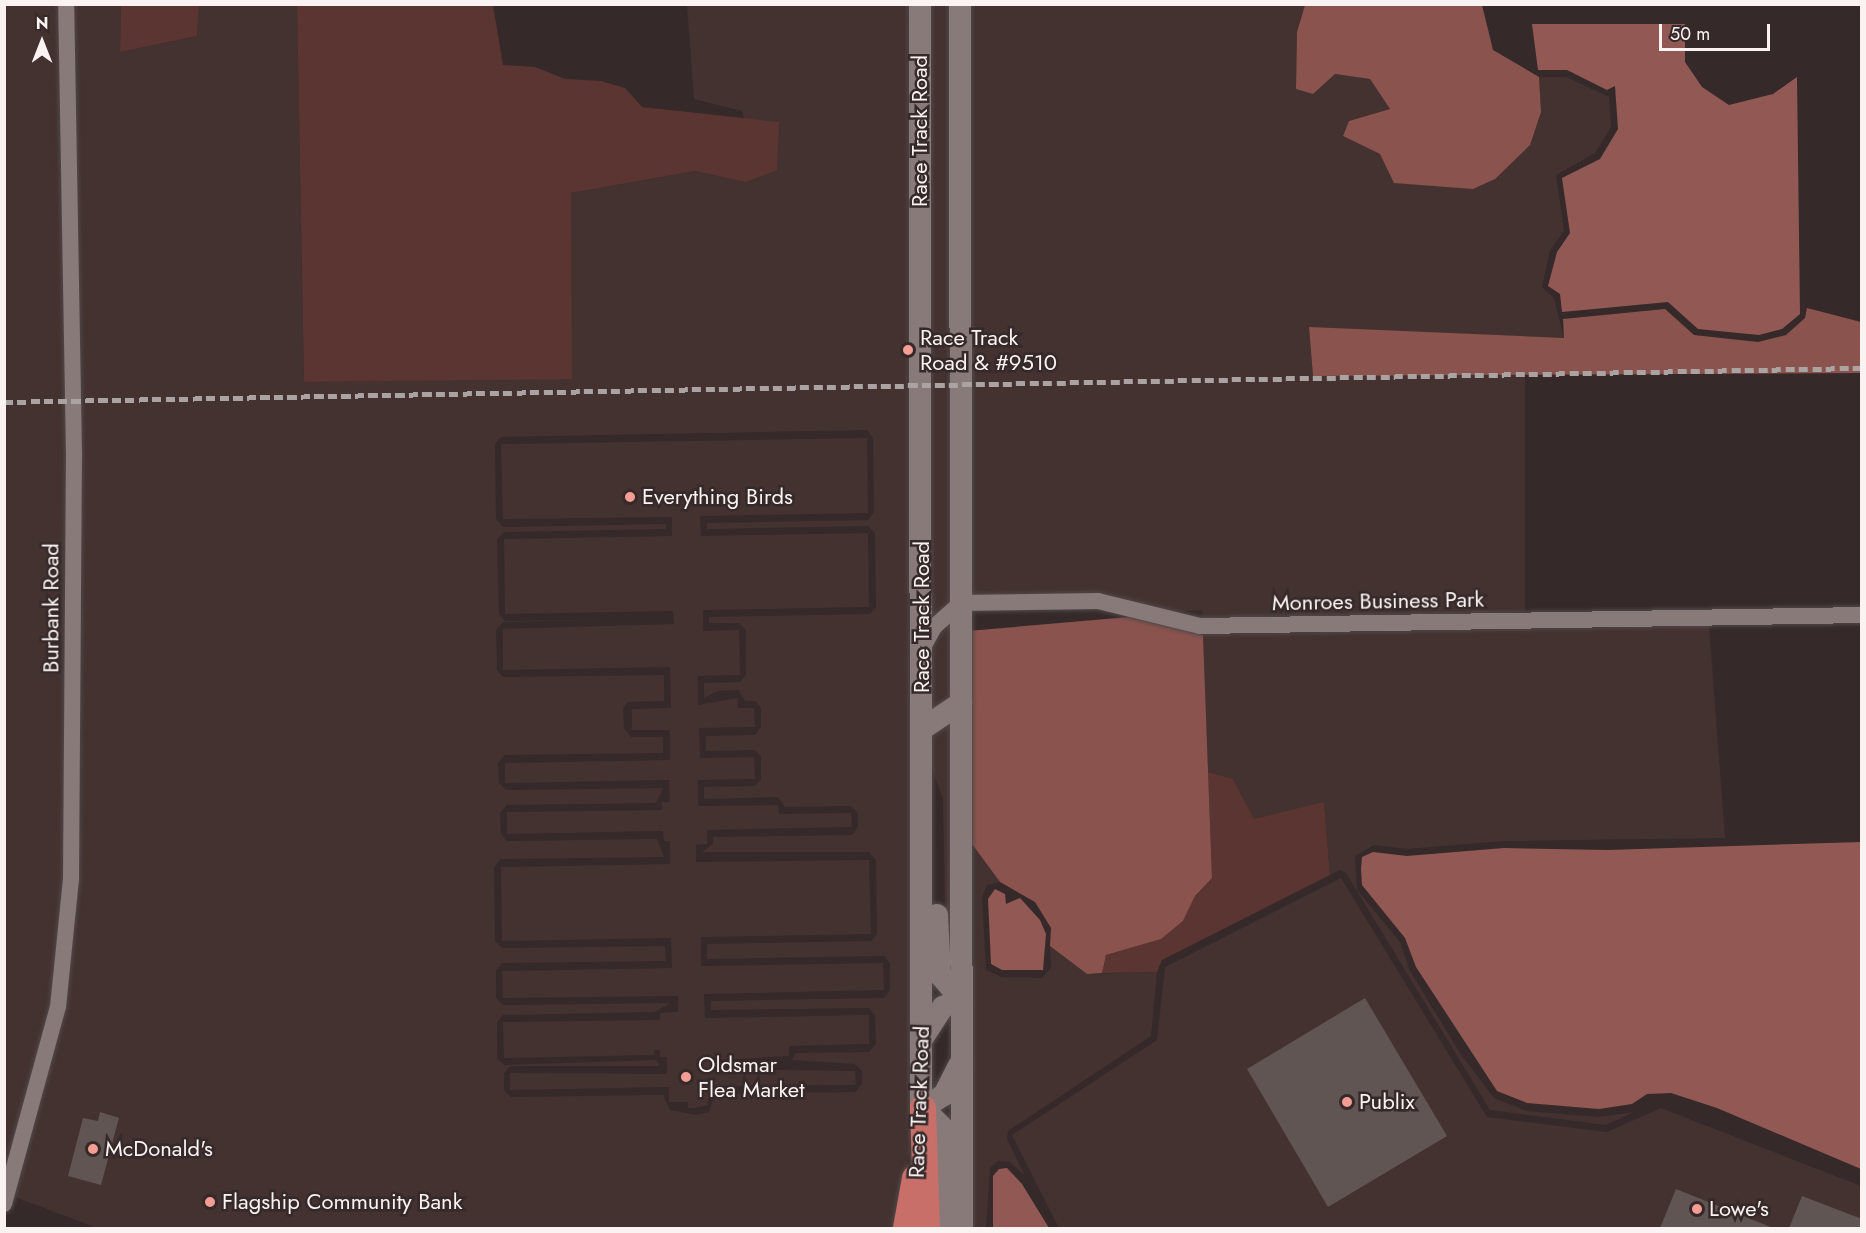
<!DOCTYPE html>
<style>
body{margin:0}
#map{position:relative;width:1866px;height:1233px;overflow:hidden;background:#352a29;font-family:Jost,sans-serif}
div>[style]{position:absolute}
[style*='--x']{left:calc(var(--x)*1px);top:calc(var(--y)*1px);width:calc(var(--w)*1px);rotate:calc(var(--a)*1deg)}
.built>*{inset:0;background:#433230}
.green>*{inset:0;background:#5b3531}
.forest>*{inset:0;background:#8b534e}
.water>*{inset:0;background:#925954}
.building>*{inset:0;background:#615553}
.roads{filter:drop-shadow(0 0 2px #514948) drop-shadow(0 0 2px #514948)}
.street>*{height:16px;margin:-8px;padding:0 8px;transform-origin:8px;border-radius:8px;background:#877a79}
.secondary>*{height:22px;margin:-11px;padding:0 11px;transform-origin:11px;border-radius:11px;background:#877a79}
.primary>*{height:26px;margin:-13px;padding:0 13px;transform-origin:13px;border-radius:13px;background:#c96f6a}
.rail>*{height:4.5px;margin-top:-2.25px;transform-origin:0;background:repeating-linear-gradient(90deg,#aba3a2 0 9px,transparent 0 13.5px)}
.dots>*{width:16px;height:16px;translate:-50% -50%;box-sizing:border-box;border:3px solid #352a29;border-radius:50%}
span{translate:-50% -50%;white-space:nowrap;text-align:center;line-height:1.15;-webkit-text-stroke:5px #352a29;paint-order:stroke}
.street-label{font-size:22px;color:#faf3f2}
.poi-label{font-size:22px;color:#faf3f2}
.left{translate:0 -50%;text-align:left}
.frame{position:absolute;inset:0;border:6px solid #faf3f2;pointer-events:none}
.north{position:absolute;left:12px;top:12px;width:60px;height:60px;-webkit-text-stroke:4px #352a29;paint-order:stroke;rotate:0deg;font-size:16px;font-weight:700;line-height:24px;text-align:center;color:#faf3f2}
.north::after{content:'';display:block;margin:auto;width:21px;height:27px;background:#faf3f2;clip-path:polygon(50% 0,100% 100%,50% 72%,0 100%)}
.scale{position:absolute;left:1659px;top:24px;width:111px;height:27px;box-sizing:border-box;border:3px solid #faf3f2;border-top:0;padding-left:8px;font-size:18px;line-height:21px;white-space:nowrap;color:#faf3f2;-webkit-text-stroke:4px #352a29;paint-order:stroke}
</style>
<div id="map">
<div class="built">
<i style="clip-path:polygon(58px 4px,67px 455px,63px 880px,50px 1006px,5px 1179px,4px 5px)"></i>
<i style="clip-path:polygon(evenodd,73px 5px,121px 5px,120px 52px,197px 36px,199px 5px,297px 5px,304px 382px,379px 381px,571px 193px,695px 171px,745px 182px,779px 122px,744px 119px,742px 111px,694px 99px,687px 5px,908px 5px,907px 471px,914px 1121px,898px 1228px,97px 1228px,15px 1197px,65px 1010px,81px 825px,82px 455px,73px 5px,867px 430px,873px 438px,874px 512px,868px 520px,707px 523px,707px 529px,868px 526px,875px 533px,876px 607px,870px 614px,709px 617px,709px 623px,739px 623px,746px 630px,746px 675px,740px 682px,704px 683px,704px 698px,718px 691px,738px 690px,745px 701px,755px 701px,761px 708px,761px 727px,755px 735px,706px 736px,706px 751px,755px 750px,761px 757px,761px 779px,755px 786px,704px 787px,704px 799px,778px 797px,785px 807px,851px 806px,858px 813px,858px 827px,852px 835px,713px 837px,713px 844px,702px 852px,869px 852px,876px 860px,877px 934px,871px 941px,707px 944px,707px 959px,884px 956px,890px 963px,890px 990px,884px 998px,711px 1001px,711px 1010px,869px 1008px,875px 1015px,876px 1044px,869px 1052px,796px 1053px,792px 1060px,855px 1064px,862px 1071px,862px 1084px,855px 1092px,715px 1094px,709px 1112px,696px 1115px,670px 1110px,663px 1095px,511px 1097px,504px 1090px,504px 1073px,510px 1066px,660px 1066px,656px 1060px,504px 1065px,497px 1058px,497px 1022px,503px 1015px,654px 1012px,671px 1003px,503px 1005px,496px 998px,496px 971px,502px 963px,666px 961px,665px 946px,502px 948px,495px 941px,494px 867px,501px 859px,664px 857px,657px 839px,507px 841px,501px 834px,500px 813px,507px 805px,656px 803px,663px 788px,506px 790px,499px 783px,498px 763px,505px 755px,663px 753px,663px 737px,631px 737px,624px 728px,623px 708px,628px 702px,664px 701px,664px 675px,503px 677px,497px 670px,496px 630px,503px 622px,632px 619px,505px 621px,499px 614px,497px 539px,504px 532px,666px 529px,666px 524px,503px 527px,496px 519px,495px 444px,501px 437px,867px 430px)"></i>
<i style="clip-path:polygon(927px 5px,953px 5px,953px 599px,929px 620px)"></i>
<i style="clip-path:polygon(968px 5px,1305px 5px,1297px 32px,1296px 89px,1313px 94px,1335px 74px,1370px 79px,1390px 109px,1349px 121px,1343px 136px,1380px 154px,1541px 112px,1539px 77px,1566px 77px,1609px 97px,1611px 127px,1595px 153px,1556px 175px,1564px 231px,1550px 250px,1542px 287px,1554px 298px,1564px 338px,1309px 328px,1313px 376px,1525px 375px,1525px 612px,1203px 618px,1202px 610px,1176px 612px,1099px 592px,968px 595px)"></i>
<i style="clip-path:polygon(867px 438px,868px 513px,700px 516px,701px 536px,868px 533px,869px 607px,703px 610px,703px 631px,739px 630px,740px 675px,698px 676px,698px 705px,738px 698px,738px 708px,754px 708px,755px 727px,699px 728px,700px 758px,754px 757px,755px 779px,698px 780px,698px 806px,778px 805px,779px 814px,851px 813px,852px 827px,707px 830px,707px 844px,696px 845px,696px 862px,869px 860px,871px 934px,701px 937px,701px 966px,883px 963px,884px 990px,704px 994px,705px 1018px,869px 1015px,869px 1044px,789px 1046px,789px 1056px,705px 1061px,716px 1061px,717px 1069px,855px 1071px,856px 1085px,697px 1086px,697px 1090px,708px 1090px,708px 1105px,695px 1108px,688px 1108px,688px 1102px,669px 1102px,669px 1087px,510px 1090px,510px 1073px,667px 1074px,667px 1057px,660px 1057px,660px 1050px,654px 1050px,654px 1055px,504px 1058px,503px 1022px,660px 1020px,660px 1013px,678px 1012px,678px 996px,503px 998px,502px 971px,672px 968px,671px 938px,502px 941px,501px 867px,670px 864px,670px 841px,664px 841px,663px 831px,507px 834px,507px 812px,662px 810px,662px 802px,670px 802px,669px 780px,505px 783px,505px 763px,670px 760px,670px 730px,632px 730px,632px 709px,671px 708px,670px 667px,503px 670px,503px 629px,674px 624px,673px 611px,505px 614px,504px 539px,672px 536px,672px 517px,503px 519px,501px 444px)"></i>
<i style="clip-path:polygon(953px 619px,954px 983px,946px 961px,943px 799px,929px 761px,929px 652px)"></i>
<i style="clip-path:polygon(1709px 626px,1725px 838px,1504px 841px,1407px 849px,1374px 845px,1355px 856px,1357px 890px,1400px 942px,1410px 971px,1460px 1053px,1494px 1098px,1527px 1111px,1599px 1117px,1634px 1112px,1658px 1101px,1606px 1125px,1490px 1110px,1346px 873px,1340px 870px,1330px 875px,1324px 802px,1254px 820px,1233px 779px,1208px 772px,1203px 635px)"></i>
<i style="clip-path:polygon(969px 840px,1000px 882px,987px 885px,982px 897px,986px 970px,1002px 977px,1042px 978px,1051px 968px,1050px 946px,1087px 974px,1157px 972px,1151px 1036px,1008px 1131px,1007px 1139px,1025px 1176px,1010px 1162px,998px 1161px,990px 1168px,986px 1228px,969px 1228px)"></i>
<i style="clip-path:polygon(1341px 878px,1487px 1117px,1607px 1132px,1661px 1108px,1861px 1186px,1861px 1228px,1059px 1228px,1012px 1135px,1157px 1040px,1165px 967px)"></i>
</div>
<div class="green">
<i style="clip-path:polygon(121px 5px,199px 5px,197px 36px,120px 52px)"></i>
<i style="clip-path:polygon(297px 5px,493px 5px,503px 65px,535px 67px,565px 79px,601px 81px,625px 88px,642px 107px,779px 122px,777px 170px,745px 182px,695px 171px,571px 193px,572px 379px,304px 382px)"></i>
<i style="clip-path:polygon(1208px 772px,1233px 779px,1254px 819px,1324px 802px,1330px 875px,1162px 960px,1157px 972px,1102px 973px,1106px 955px,1161px 939px,1183px 921px,1195px 896px,1212px 878px)"></i>
</div>
<div class="forest">
<i style="clip-path:polygon(1305px 5px,1482px 5px,1493px 50px,1539px 77px,1541px 112px,1530px 145px,1495px 179px,1473px 189px,1394px 183px,1380px 154px,1343px 136px,1349px 121px,1390px 109px,1370px 79px,1335px 74px,1313px 94px,1296px 89px,1297px 32px)"></i>
<i style="clip-path:polygon(1807px 308px,1861px 322px,1861px 373px,1313px 376px,1309px 327px,1564px 338px,1563px 319px,1665px 309px,1694px 335px,1758px 342px,1786px 335px,1805px 318px)"></i>
<i style="clip-path:polygon(1129px 617px,1203px 635px,1212px 878px,1195px 896px,1183px 921px,1161px 939px,1106px 955px,1102px 973px,1087px 974px,1050px 946px,1051px 928px,1035px 902px,1000px 882px,969px 840px,968px 631px)"></i>
</div>
<div class="water">
<i style="clip-path:polygon(1532px 24px,1685px 24px,1685px 62px,1702px 87px,1729px 105px,1773px 94px,1797px 77px,1800px 314px,1782px 329px,1759px 335px,1698px 329px,1668px 302px,1562px 312px,1560px 294px,1548px 286px,1557px 252px,1570px 233px,1562px 178px,1600px 159px,1618px 129px,1615px 86px,1607px 90px,1567px 70px,1538px 70px)"></i>
<i style="clip-path:polygon(1861px 842px,1861px 1169px,1717px 1108px,1671px 1093px,1647px 1094px,1632px 1104px,1599px 1109px,1527px 1103px,1497px 1091px,1416px 967px,1405px 938px,1362px 885px,1361px 869px,1362px 857px,1373px 852px,1407px 856px,1504px 848px,1608px 850px)"></i>
<i style="clip-path:polygon(995px 889px,1005px 894px,1006px 904px,1020px 898px,1040px 920px,1046px 934px,1043px 970px,1002px 970px,991px 964px,988px 899px)"></i>
<i style="clip-path:polygon(1007px 1168px,1022px 1184px,1049px 1228px,993px 1228px,993px 1176px,999px 1169px)"></i>
</div>
<div class="building">
<i style="clip-path:polygon(1365px 998px,1447px 1136px,1328px 1207px,1247px 1069px)"></i>
<i style="clip-path:polygon(100px 1112px,119px 1118px,101px 1185px,68px 1176px,83px 1118px,98px 1121px)"></i>
<i style="clip-path:polygon(1676px 1189px,1773px 1228px,1660px 1228px)"></i>
<i style="clip-path:polygon(1802px 1196px,1862px 1219px,1862px 1228px,1789px 1228px)"></i>
</div>
<div class="roads">
<div class="street">
<i style="--x:922;--y:649;--w:25;--a:-61"></i>
<i style="--x:934;--y:627;--w:36;--a:-42"></i>
<i style="--x:961;--y:603;--w:137;--a:-0.8"></i>
<i style="--x:1098;--y:601;--w:105;--a:13.8"></i>
<i style="--x:1200;--y:626;--w:662;--a:-0.95"></i>
<i style="--x:4;--y:1204;--w:204;--a:-74.7"></i>
<i style="--x:58;--y:1007;--w:128;--a:-84.2"></i>
<i style="--x:71;--y:880;--w:426;--a:-89.6"></i>
<i style="--x:74;--y:454;--w:450;--a:-91"></i>
</div>
<div class="secondary">
<i style="--x:920;--y:4;--w:1121;--a:89.95"></i>
<i style="--x:960;--y:4;--w:1224;--a:89.91"></i>
<i style="--x:922;--y:729;--w:47;--a:-33.7"></i>
<i style="--x:937;--y:915;--w:60;--a:87.1"></i>
<i style="--x:940;--y:975;--w:32;--a:49"></i>
<i style="--x:922;--y:1039;--w:38;--a:-57"></i>
<i style="--x:943;--y:1007;--w:20;--a:-24"></i>
<i style="--x:923;--y:1108;--w:28;--a:45"></i>
<i style="--x:943;--y:1128;--w:15;--a:79"></i>
<i style="--x:946;--y:1143;--w:85;--a:90"></i>
<i style="--x:923;--y:1108;--w:25;--a:-32"></i>
<i style="--x:944;--y:1095;--w:33;--a:-63"></i>
</div>
<div class="primary">
<i style="--x:923;--y:1108;--w:120;--a:88.1"></i>
<i style="--x:906;--y:1228;--w:51;--a:-79.8"></i>
</div>
</div>
<div class="rail">
<i style="--x:4;--y:402;--w:1858;--a:-1.05"></i>
</div>
<div class="dots">
<i style="left:908px;top:350px;background:#f59c94"></i>
<i style="left:630px;top:497px;background:#f59c94"></i>
<i style="left:686px;top:1077px;background:#f59c94"></i>
<i style="left:1347px;top:1102px;background:#f59c94"></i>
<i style="left:93px;top:1149px;background:#f59c94"></i>
<i style="left:210px;top:1202px;background:#f59c94"></i>
<i style="left:1697px;top:1209px;background:#f59c94"></i>
</div>
<div class="street-label">
<span style="left:920px;top:131px;rotate:-90deg">Race Track Road</span>
<span style="left:1378px;top:601px;rotate:-1deg">Monroes Business Park</span>
<span style="left:51px;top:608px;rotate:-90deg">Burbank Road</span>
<span style="left:922px;top:617px;rotate:-90deg">Race Track Road</span>
<span style="left:919px;top:1102px;rotate:-88deg">Race Track Road</span>
</div>
<div class="poi-label">
<span class="left" style="left:920px;top:350px">Race Track<br>Road &amp; #9510</span>
<span class="left" style="left:642px;top:497px">Everything Birds</span>
<span class="left" style="left:698px;top:1077px">Oldsmar<br>Flea Market</span>
<span class="left" style="left:1359px;top:1102px">Publix</span>
<span class="left" style="left:105px;top:1149px">McDonald's</span>
<span class="left" style="left:222px;top:1202px">Flagship Community Bank</span>
<span class="left" style="left:1709px;top:1209px">Lowe's</span>
</div>
<div class="frame"></div>
<div class="north">N</div>
<div class="scale">50 m</div>
</div>
